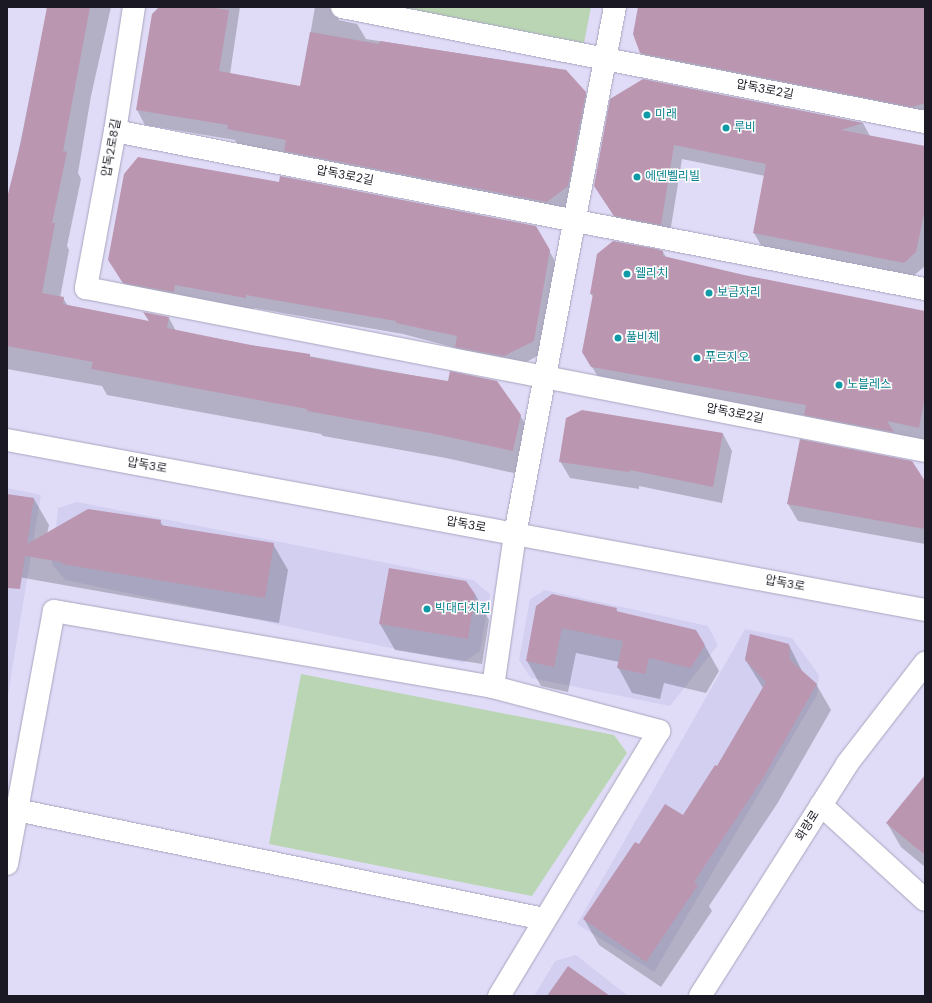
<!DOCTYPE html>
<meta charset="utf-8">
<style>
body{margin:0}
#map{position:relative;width:932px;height:1003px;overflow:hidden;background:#e0dcf7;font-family:"DM Sans","Noto Sans KR",sans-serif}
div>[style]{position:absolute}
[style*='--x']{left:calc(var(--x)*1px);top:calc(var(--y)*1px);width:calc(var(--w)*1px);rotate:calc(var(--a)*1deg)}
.built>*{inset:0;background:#d3cff1}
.green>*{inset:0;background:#b9d5b3}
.shadow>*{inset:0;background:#0003}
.building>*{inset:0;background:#bb96b0}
.roads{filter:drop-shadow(0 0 1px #a7a4be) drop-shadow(0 0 1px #a7a4be)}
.minor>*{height:22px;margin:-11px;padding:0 11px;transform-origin:11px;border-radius:11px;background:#fff}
.dots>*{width:11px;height:11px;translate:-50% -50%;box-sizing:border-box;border:2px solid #fff;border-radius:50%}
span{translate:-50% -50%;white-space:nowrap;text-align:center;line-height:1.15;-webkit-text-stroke:3px #fff;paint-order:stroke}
.street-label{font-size:12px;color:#1b1923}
.culture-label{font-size:12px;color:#0d838f}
.left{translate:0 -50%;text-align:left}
.frame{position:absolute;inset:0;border:8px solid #1b1923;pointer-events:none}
</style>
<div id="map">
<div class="built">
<i style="clip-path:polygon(7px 488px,41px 495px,7px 701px)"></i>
<i style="clip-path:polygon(77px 502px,473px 580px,490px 594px,480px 651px,463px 663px,65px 580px,52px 564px,58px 508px)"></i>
<i style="clip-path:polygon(545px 590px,708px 626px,718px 645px,670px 706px,531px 678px,519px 660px,530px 599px)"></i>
<i style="clip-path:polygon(745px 629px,792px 638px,819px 675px,817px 695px,654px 972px,577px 924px)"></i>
<i style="clip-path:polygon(576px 955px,628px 996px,534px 996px,555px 961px)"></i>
</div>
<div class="green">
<i style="clip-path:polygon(401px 7px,591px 7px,584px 43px)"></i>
<i style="clip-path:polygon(301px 674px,614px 735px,627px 753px,532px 896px,269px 844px)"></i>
</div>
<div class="shadow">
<i style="clip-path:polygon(48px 7px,111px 7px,91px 96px,78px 173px,81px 179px,67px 246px,69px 250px,60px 298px,63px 298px,68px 306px,150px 322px,169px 318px,176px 331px,448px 382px,520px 415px,535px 441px,527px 476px,446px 458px,323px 436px,321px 434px,107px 395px,102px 386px,7px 369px,7px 208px)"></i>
<i style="clip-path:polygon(160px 7px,240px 7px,230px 74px,301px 87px,315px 7px,371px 7px,346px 10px,338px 20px,357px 24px,366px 39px,566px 70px,585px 92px,594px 108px,576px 202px,556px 217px,294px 166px,286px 153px,237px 144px,235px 140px,145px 125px,137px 110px)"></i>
<i style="clip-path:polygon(639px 7px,925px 7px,925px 118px,649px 66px,641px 53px)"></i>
<i style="clip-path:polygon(644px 80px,863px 123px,870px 136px,925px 147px,924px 267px,912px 277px,762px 247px,754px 233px,765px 176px,682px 159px,669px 239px,623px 230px,595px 186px)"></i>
<i style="clip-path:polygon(544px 241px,557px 265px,541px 354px,512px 370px,464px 360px,456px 348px,403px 334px,254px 308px,253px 311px,132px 296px,117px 274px)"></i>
<i style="clip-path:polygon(663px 252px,666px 257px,743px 276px,925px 313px,925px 442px,813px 428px,806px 416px,600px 380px,583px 352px,593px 297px,591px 294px)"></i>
<i style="clip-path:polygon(582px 411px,723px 434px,732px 451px,722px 503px,639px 486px,639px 489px,570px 478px,560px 461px)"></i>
<i style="clip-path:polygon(925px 483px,925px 544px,798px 521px,788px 504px)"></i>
<i style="clip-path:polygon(7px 495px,34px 499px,49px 525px,47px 534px,160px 521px,163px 526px,273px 544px,288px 570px,279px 623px,7px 575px)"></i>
<i style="clip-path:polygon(475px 594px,489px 620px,482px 664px,395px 650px,380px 624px)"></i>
<i style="clip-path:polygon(537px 607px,616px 609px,618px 613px,705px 646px,719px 671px,706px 693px,664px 683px,660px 699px,632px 693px,618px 667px,619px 662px,576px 653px,568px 692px,541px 686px,527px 661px)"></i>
<i style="clip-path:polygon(751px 635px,789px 645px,803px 673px,816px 684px,831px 710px,777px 804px,709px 906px,712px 911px,661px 987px,599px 945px,584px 919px,639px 846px,684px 816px,717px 767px,763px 688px,745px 659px)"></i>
<i style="clip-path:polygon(925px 777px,925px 867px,901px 847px,887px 823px)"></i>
</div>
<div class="building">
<i style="clip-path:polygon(47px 7px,90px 7px,63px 151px,67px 152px,52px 223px,55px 223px,42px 293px,64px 297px,63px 304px,149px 321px,143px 312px,169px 317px,167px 328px,250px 345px,310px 354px,310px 357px,368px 368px,448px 381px,450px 371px,497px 381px,521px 415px,513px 451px,430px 433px,307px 411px,307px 409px,91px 369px,93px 362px,7px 346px,7px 198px,21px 142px)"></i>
<i style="clip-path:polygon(159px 7px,207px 7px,229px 10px,219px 71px,300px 86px,310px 32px,379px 44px,380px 41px,566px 70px,586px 92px,568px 186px,547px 202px,284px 151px,286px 140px,227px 129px,228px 125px,136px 110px,152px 14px)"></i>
<i style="clip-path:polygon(638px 7px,925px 7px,925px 103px,912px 107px,640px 53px,633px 34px)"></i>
<i style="clip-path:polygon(643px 79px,863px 123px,841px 130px,925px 146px,925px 209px,916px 252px,904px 263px,753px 233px,766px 164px,674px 145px,661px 225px,614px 216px,594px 186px,610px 99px)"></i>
<i style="clip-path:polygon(138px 157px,279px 182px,280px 176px,536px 226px,550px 250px,534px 341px,504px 356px,455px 347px,457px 336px,396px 323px,396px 321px,246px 295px,246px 298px,175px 285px,174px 292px,123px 283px,108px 260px,124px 174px)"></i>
<i style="clip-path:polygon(613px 241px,657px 249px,663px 251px,663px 256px,744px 275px,925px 311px,925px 397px,919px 428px,887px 421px,894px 432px,804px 415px,806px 405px,591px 367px,582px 352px,593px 294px,590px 294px,597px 254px)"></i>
<i style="clip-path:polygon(582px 410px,723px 433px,713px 487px,630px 470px,629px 472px,559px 462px,566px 418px)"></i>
<i style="clip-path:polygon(800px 439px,912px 461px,925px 481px,925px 529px,787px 504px)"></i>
<i style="clip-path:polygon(7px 494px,34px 498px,27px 544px,88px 509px,161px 520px,160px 525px,274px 543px,265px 598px,62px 564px,62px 562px,25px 556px,20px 589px,7px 588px)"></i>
<i style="clip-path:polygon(389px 568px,466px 581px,475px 594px,468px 639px,379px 624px)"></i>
<i style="clip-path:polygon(552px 594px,617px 608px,616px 611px,696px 630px,705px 645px,691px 668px,649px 658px,645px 674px,617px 668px,623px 641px,562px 628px,554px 667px,526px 661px,536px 606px)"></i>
<i style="clip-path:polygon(750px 634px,789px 644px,790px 660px,817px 684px,763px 778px,694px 882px,698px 885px,646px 962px,583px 919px,635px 842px,639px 844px,665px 804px,683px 815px,715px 765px,717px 766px,766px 682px,745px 660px)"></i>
<i style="clip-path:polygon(925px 775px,925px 855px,886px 823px)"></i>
<i style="clip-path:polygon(568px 966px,610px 996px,547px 996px)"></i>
</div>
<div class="roads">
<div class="minor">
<i style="--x:134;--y:7;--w:125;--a:98.7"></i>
<i style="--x:115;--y:131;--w:160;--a:100.5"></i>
<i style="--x:86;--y:288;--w:855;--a:10.99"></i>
<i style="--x:342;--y:7;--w:594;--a:11.16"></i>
<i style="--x:115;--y:131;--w:825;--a:11.04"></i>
<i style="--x:7;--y:440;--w:934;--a:10.49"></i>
<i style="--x:493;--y:687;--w:155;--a:-81.8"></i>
<i style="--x:515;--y:534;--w:536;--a:-79.26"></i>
<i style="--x:821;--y:805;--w:141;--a:42.4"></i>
<i style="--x:7;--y:808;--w:548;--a:11.68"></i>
<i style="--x:7;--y:864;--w:257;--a:-79.5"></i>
<i style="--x:54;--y:611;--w:446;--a:9.8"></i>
<i style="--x:493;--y:687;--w:172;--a:14.8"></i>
<i style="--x:659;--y:731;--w:310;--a:121.1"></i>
<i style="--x:700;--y:996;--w:275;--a:-57.6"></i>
<i style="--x:847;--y:764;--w:128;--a:-52.3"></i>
</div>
</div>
<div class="dots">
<i style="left:647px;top:115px;background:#0f9aa8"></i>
<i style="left:726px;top:128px;background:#0f9aa8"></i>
<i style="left:637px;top:177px;background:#0f9aa8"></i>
<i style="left:627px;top:274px;background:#0f9aa8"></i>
<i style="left:709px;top:293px;background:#0f9aa8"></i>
<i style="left:618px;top:338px;background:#0f9aa8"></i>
<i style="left:697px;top:358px;background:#0f9aa8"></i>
<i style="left:839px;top:385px;background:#0f9aa8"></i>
<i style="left:427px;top:609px;background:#0f9aa8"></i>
</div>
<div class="street-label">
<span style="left:765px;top:90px;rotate:11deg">압독3로2길</span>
<span style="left:112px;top:148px;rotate:-80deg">압독2로8길</span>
<span style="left:345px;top:176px;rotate:11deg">압독3로2길</span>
<span style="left:735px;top:414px;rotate:11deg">압독3로2길</span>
<span style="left:147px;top:466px;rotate:10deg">압독3로</span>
<span style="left:466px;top:525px;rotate:10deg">압독3로</span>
<span style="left:785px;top:584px;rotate:10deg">압독3로</span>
<span style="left:808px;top:826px;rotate:-58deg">화랑로</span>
</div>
<div class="culture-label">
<span class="left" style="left:655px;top:115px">미래</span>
<span class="left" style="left:734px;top:128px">루비</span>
<span class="left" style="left:645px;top:177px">에덴벨리빌</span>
<span class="left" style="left:635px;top:274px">웰리치</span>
<span class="left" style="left:717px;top:293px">보금자리</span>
<span class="left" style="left:626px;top:338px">풀비체</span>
<span class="left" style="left:705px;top:358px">푸르지오</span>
<span class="left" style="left:847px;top:385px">노블레스</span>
<span class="left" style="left:435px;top:609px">빅대디치킨</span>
</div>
<div class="frame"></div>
</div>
